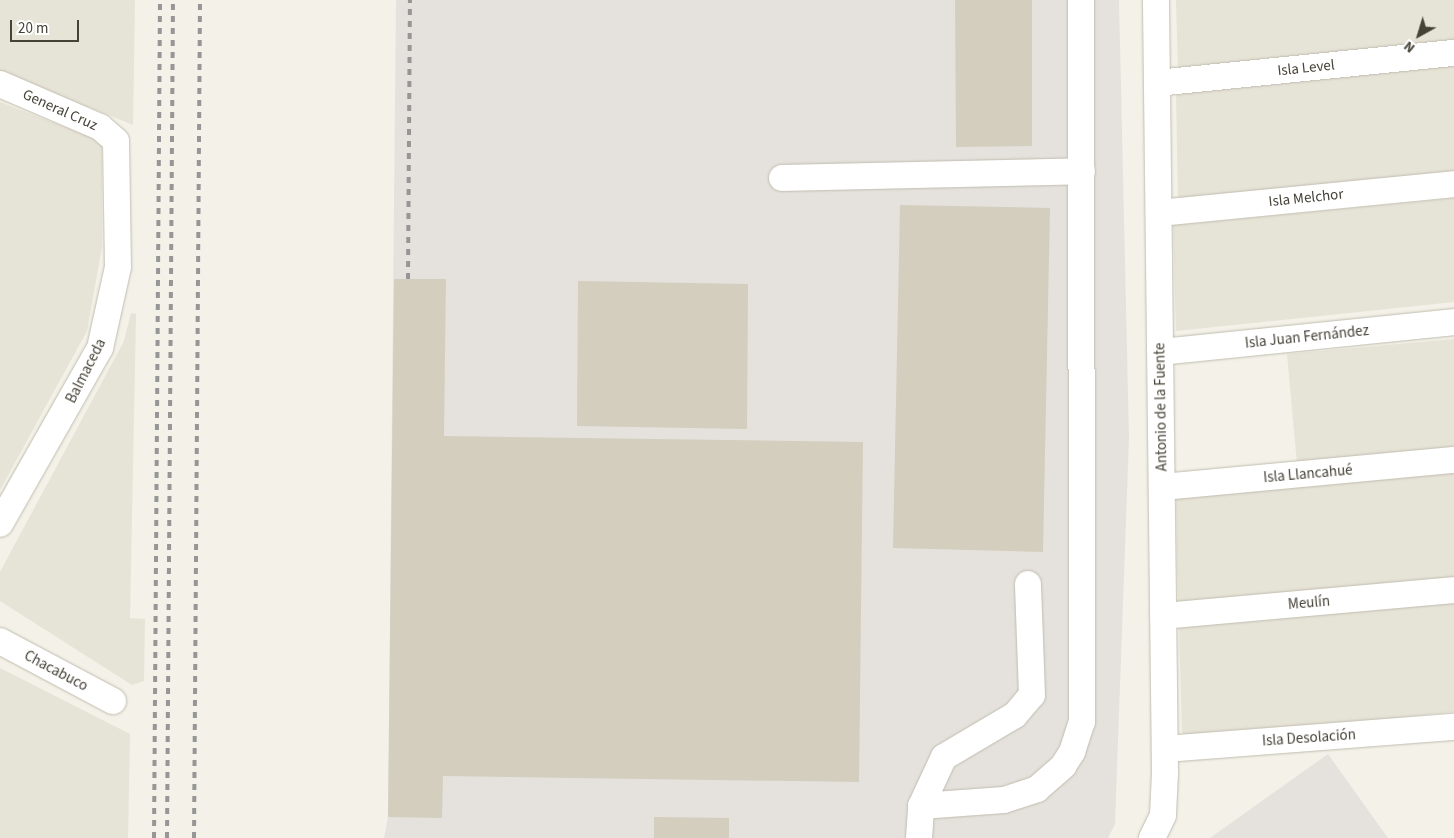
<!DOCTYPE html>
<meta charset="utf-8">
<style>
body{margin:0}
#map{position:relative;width:1454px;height:838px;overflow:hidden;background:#f3f1e8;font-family:"Source Sans 3",sans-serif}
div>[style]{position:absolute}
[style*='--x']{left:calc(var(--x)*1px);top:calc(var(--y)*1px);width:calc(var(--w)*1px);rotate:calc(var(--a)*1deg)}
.residential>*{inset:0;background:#e6e3d7}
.industrial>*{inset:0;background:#e5e2dd}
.building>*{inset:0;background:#d3cebe}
.roads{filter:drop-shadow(0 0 1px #c0bcae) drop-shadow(0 0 1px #c0bcae)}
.minor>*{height:26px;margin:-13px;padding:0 13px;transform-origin:13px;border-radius:13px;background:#fff}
.rail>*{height:4px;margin-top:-2px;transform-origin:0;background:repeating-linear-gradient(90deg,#969696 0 6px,transparent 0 12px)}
span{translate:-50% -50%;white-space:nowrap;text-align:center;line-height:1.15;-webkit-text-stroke:4px #fff;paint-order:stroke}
.street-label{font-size:15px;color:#464237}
.north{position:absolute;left:1394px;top:10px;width:50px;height:50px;-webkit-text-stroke:4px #fff;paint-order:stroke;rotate:219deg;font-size:14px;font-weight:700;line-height:20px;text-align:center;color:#464237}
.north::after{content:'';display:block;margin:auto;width:18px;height:22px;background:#464237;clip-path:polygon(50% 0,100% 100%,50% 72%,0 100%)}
.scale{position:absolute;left:10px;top:20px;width:69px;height:22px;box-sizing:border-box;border:2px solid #464237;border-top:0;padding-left:6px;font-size:15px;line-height:18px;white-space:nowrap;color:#464237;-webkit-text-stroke:4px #fff;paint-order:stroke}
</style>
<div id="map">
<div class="residential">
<i style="clip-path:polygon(0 0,135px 0,133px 125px,0 71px)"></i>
<i style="clip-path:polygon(1176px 0,1454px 0,1454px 44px,1178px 70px)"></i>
<i style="clip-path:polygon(1454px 65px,1454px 173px,1178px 201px,1176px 91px)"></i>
<i style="clip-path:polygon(0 102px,95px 139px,102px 146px,102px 247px,87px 331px,0 490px)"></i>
<i style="clip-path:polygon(1454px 198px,1454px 302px,1176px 331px,1173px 225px)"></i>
<i style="clip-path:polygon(131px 313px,136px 314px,130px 618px,145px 619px,144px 681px,132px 685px,0 601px,0 572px,124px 341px)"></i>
<i style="clip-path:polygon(1454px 339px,1454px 448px,1297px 463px,1287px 354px)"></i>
<i style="clip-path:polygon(1454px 470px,1454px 581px,1178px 607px,1176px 497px)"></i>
<i style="clip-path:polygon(1454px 600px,1454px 712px,1188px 738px,1182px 732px,1179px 627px)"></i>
<i style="clip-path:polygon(0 668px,130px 734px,128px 838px,0 838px)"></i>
</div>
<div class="industrial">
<i style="clip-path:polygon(396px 0,1119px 0,1129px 438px,1115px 824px,1108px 838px,384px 838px,388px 817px)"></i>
<i style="clip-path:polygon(1328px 754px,1388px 838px,1210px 838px)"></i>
</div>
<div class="building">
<i style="clip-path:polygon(955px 0,1032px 0,1032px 146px,956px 147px)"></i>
<i style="clip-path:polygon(900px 205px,1050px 208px,1043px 552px,893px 548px)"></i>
<i style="clip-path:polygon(394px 279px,446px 279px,444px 436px,863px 442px,859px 782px,443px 776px,442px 818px,388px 817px)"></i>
<i style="clip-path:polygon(578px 281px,748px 284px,747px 429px,577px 426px)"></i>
<i style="clip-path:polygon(654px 817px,729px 818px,729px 838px,654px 838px)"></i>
</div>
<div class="roads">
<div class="minor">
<i style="--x:1157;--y:83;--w:299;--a:-5.8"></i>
<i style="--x:0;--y:84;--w:109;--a:23.3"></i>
<i style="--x:100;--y:127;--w:21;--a:41"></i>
<i style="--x:116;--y:141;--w:126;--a:89.1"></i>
<i style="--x:118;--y:267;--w:83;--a:102.5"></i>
<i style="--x:100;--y:348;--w:202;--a:119.6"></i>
<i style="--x:782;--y:178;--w:300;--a:-1.3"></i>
<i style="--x:1159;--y:213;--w:296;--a:-5.6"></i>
<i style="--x:1160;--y:352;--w:296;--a:-5.8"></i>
<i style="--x:1162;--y:487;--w:293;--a:-5.3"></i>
<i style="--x:1163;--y:616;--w:292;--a:-5.1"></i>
<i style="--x:0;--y:641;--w:128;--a:28"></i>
<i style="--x:1165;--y:749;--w:290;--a:-4.4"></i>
<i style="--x:921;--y:806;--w:83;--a:-4.1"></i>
<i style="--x:1004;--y:800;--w:35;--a:-18"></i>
<i style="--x:1037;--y:789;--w:35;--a:-41"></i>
<i style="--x:1063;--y:766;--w:17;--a:-57"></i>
<i style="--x:1072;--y:752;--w:32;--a:-72"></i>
<i style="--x:1082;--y:722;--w:722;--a:-90.08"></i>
<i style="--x:919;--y:838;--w:32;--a:-86"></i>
<i style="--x:921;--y:806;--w:54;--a:-64.9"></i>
<i style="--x:944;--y:757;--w:82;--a:-30.6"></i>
<i style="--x:1015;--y:715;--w:26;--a:-50"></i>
<i style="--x:1032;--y:695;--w:111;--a:-92.1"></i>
<i style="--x:1152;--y:838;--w:25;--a:-64"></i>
<i style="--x:1163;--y:815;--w:42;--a:-87.3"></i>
<i style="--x:1165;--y:773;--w:773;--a:-90.67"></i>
</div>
</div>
<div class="rail">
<i style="--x:408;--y:279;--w:279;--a:-89.6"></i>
<i style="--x:154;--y:838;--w:838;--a:-89.59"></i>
<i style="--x:167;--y:838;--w:838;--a:-89.59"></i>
<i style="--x:194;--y:838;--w:838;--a:-89.59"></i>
</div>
<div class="street-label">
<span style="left:1306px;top:68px;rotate:-6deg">Isla Level</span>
<span style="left:60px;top:110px;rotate:24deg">General Cruz</span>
<span style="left:1306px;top:198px;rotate:-6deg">Isla Melchor</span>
<span style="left:1307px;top:337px;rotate:-6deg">Isla Juan Fernández</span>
<span style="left:86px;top:371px;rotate:-63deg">Balmaceda</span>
<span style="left:1161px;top:407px;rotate:-91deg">Antonio de la Fuente</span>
<span style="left:1308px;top:474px;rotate:-5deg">Isla Llancahué</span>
<span style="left:1309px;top:603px;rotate:-5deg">Meulín</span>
<span style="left:56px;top:671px;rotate:28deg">Chacabuco</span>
<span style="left:1309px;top:738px;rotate:-4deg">Isla Desolación</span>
</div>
<div class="north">N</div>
<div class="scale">20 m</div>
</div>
